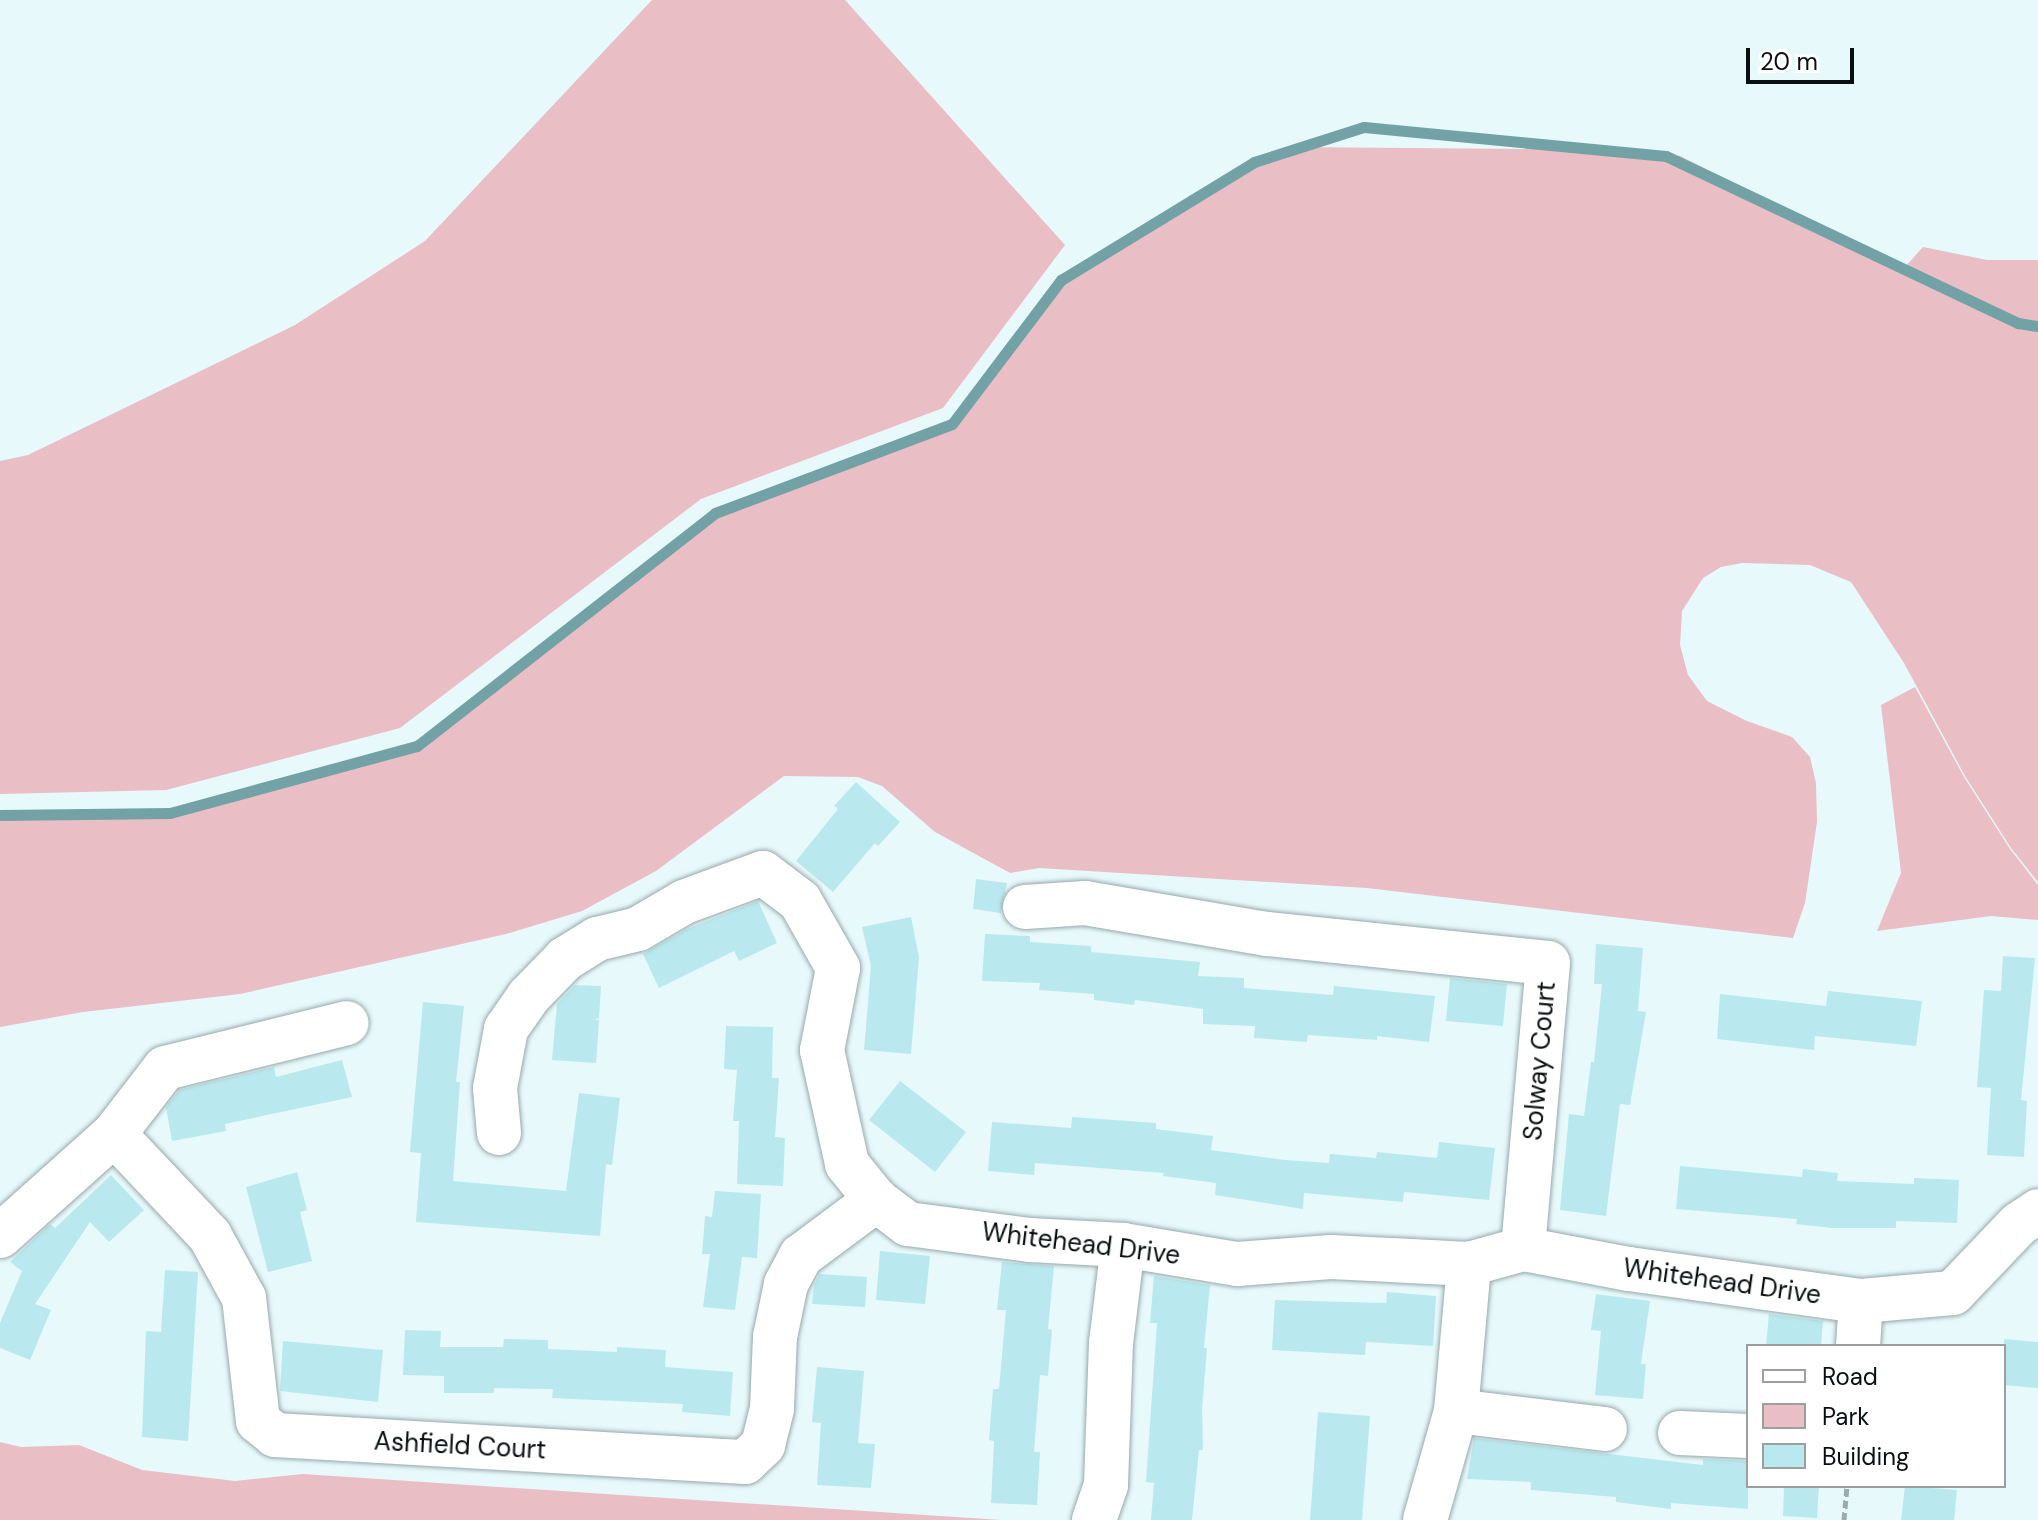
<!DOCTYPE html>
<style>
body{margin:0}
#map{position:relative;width:2038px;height:1520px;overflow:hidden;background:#e7f9fb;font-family:"DM Sans",sans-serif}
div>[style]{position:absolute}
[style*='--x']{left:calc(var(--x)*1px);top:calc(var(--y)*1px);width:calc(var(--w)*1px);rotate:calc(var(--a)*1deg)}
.green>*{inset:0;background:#e9bec4}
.stream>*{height:11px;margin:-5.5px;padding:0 5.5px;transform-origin:5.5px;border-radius:5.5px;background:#73a2a6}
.building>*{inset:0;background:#b9e9ee}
.path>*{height:5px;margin-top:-2.5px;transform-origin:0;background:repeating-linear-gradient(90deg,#9dabad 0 8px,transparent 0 12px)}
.roads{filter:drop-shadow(0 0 2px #98a9aa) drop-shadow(0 0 2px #98a9aa)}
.minor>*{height:44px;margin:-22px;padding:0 22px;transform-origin:22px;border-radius:22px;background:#fff}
span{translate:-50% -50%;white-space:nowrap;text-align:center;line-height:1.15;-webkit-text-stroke:6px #fff;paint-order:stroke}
.street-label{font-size:26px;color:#090f10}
.legend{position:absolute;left:1746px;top:1344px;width:260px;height:144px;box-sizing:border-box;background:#fff;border:2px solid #9d9f9f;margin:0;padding:10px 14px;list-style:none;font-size:24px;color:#090f10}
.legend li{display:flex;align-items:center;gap:16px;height:40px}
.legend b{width:40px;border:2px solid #9d9f9f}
.scale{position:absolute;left:1746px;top:48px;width:108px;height:36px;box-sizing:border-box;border:4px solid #090f10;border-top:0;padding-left:10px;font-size:24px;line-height:28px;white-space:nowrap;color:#090f10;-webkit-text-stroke:6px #fff;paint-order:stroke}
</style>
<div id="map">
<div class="green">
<i style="clip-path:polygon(652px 0,845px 0,1065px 245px,943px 408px,701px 499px,400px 728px,166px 790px,0 794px,0 461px,28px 455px,295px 325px,425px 241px)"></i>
<i style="clip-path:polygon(1291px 147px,1644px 150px,1680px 156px,1904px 268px,1923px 247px,1987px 260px,2038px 260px,2038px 882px,2011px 848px,1965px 776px,1904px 663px,1851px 582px,1810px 565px,1742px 563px,1721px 567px,1703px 578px,1682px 611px,1680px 645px,1688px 675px,1707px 701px,1747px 721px,1792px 737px,1810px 757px,1816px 783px,1817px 822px,1805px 903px,1793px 938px,1367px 888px,1039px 868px,1010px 873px,935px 832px,882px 786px,858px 777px,784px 776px,656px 871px,582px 911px,506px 934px,240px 994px,83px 1012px,0 1027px,0 815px,170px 813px,417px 746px,715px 513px,952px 424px,1070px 278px)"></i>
<i style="clip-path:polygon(1915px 687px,1964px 777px,2010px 849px,2038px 885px,2038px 920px,1991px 916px,1877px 931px,1901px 873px,1881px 705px)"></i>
<i style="clip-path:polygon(0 1442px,21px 1447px,79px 1445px,142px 1470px,235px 1481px,303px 1474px,1001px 1520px,0 1520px)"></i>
</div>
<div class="stream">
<i style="--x:0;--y:815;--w:170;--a:-0.7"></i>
<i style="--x:170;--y:813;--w:256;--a:-15.2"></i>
<i style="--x:417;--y:746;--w:378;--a:-38"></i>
<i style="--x:715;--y:513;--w:253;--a:-20.6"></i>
<i style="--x:952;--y:424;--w:181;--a:-52.9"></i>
<i style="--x:1061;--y:280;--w:226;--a:-31.4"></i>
<i style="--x:1254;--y:162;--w:115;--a:-17.7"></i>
<i style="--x:1364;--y:127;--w:303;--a:5.5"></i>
<i style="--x:1666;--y:156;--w:390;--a:25.4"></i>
<i style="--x:2018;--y:323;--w:20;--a:9"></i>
</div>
<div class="building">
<i style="clip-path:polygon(856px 782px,900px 822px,878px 846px,875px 843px,833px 892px,796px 861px,838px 809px,834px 806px)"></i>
<i style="clip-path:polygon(976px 879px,1007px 883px,1001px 913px,973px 909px)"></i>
<i style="clip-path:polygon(758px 901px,777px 943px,739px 961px,734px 951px,659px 988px,643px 954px,687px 929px)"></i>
<i style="clip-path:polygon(911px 917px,919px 957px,911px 1054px,864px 1050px,871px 966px,862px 927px)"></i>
<i style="clip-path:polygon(985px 934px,1030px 936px,1030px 942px,1091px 946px,1091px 952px,1200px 962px,1198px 976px,1244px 978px,1244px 988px,1333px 995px,1334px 986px,1435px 996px,1429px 1042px,1377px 1036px,1377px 1040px,1308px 1035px,1307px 1042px,1254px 1038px,1255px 1026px,1203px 1024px,1203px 1009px,1135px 1000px,1134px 1005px,1094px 1000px,1094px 994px,1039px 990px,1040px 983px,982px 981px)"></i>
<i style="clip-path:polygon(1596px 944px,1643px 948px,1638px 1011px,1646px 1012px,1630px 1105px,1620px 1104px,1606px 1216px,1560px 1210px,1569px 1114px,1584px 1116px,1591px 1062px,1594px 1062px,1602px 984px,1594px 984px)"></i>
<i style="clip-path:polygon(2003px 956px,2035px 958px,2021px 1100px,2027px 1101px,2024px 1157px,1987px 1155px,1991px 1088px,1977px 1087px,1984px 990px,2001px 991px)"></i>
<i style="clip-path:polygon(1450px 978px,1507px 984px,1503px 1026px,1446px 1021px)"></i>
<i style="clip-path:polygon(575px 985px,601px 986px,599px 1018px,594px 1020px,599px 1020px,596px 1063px,552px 1060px,557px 1004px)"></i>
<i style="clip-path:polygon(1828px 991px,1922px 1001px,1916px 1046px,1815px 1036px,1814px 1050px,1717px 1039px,1720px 994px,1826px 1006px)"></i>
<i style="clip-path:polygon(423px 1002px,464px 1006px,456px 1082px,460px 1082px,453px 1181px,566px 1191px,579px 1093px,620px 1098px,612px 1165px,606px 1164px,600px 1236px,416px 1222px,421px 1153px,410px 1152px)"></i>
<i style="clip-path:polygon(726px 1026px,773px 1027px,772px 1078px,779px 1078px,775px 1137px,785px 1138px,783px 1186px,737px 1184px,739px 1121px,733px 1121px,737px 1070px,724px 1069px)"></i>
<i style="clip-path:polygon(342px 1060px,352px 1097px,225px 1124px,226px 1131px,172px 1141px,166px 1107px,179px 1090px,274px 1067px,276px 1077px)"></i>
<i style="clip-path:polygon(900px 1081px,966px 1132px,935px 1172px,869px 1120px)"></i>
<i style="clip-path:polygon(1072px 1117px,1156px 1123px,1156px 1129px,1213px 1136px,1211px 1150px,1285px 1160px,1329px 1163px,1330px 1154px,1376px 1158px,1377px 1152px,1437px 1158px,1439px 1142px,1495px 1148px,1489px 1200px,1404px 1192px,1403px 1202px,1304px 1193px,1303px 1209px,1215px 1195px,1216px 1183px,1163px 1176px,1164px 1173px,1035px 1163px,1034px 1175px,988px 1171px,992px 1122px,1071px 1128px)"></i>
<i style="clip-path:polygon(1680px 1166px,1802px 1177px,1803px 1169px,1838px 1173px,1837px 1181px,1914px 1184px,1914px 1178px,1959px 1180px,1957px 1223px,1896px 1221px,1896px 1228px,1832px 1228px,1796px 1224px,1797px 1219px,1676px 1209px)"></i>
<i style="clip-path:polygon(297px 1172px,307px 1210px,300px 1212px,312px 1261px,268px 1272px,246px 1187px)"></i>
<i style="clip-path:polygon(111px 1175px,144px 1210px,109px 1242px,90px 1222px,35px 1304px,51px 1310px,30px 1360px,0 1348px,0 1323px,22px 1271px,10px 1262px,50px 1224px,55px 1228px)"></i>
<i style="clip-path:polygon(715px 1191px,761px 1194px,757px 1258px,742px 1257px,735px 1310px,703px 1307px,710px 1254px,702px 1254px,705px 1216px,712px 1217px)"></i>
<i style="clip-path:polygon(880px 1251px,930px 1256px,925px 1304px,876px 1300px)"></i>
<i style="clip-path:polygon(1002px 1262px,1054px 1266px,1048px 1329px,1052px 1330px,1048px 1376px,1040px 1375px,1034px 1452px,1040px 1452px,1037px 1505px,991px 1503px,994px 1441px,989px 1440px,993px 1389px,999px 1389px,1006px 1310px,997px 1310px)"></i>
<i style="clip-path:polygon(165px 1270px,198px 1272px,188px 1441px,142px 1437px,146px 1331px,161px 1332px)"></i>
<i style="clip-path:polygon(820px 1274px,867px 1277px,865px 1307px,812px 1304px,814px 1285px)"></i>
<i style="clip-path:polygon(1154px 1276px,1210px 1285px,1204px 1348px,1207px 1348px,1202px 1409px,1203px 1450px,1199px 1450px,1192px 1520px,1151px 1520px,1154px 1483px,1146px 1482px,1157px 1323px,1150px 1323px)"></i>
<i style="clip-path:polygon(1387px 1292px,1436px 1296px,1433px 1346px,1366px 1342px,1365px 1355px,1272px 1350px,1275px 1300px,1386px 1303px)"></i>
<i style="clip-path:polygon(1596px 1294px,1650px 1301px,1641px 1364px,1646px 1364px,1643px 1399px,1595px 1395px,1601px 1331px,1591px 1330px)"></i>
<i style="clip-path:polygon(1769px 1314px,1823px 1321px,1821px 1346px,1766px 1346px)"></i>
<i style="clip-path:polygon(405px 1330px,441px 1331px,440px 1347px,503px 1347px,504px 1339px,548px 1340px,548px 1349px,617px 1352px,617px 1347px,666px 1350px,665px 1367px,733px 1372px,730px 1416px,682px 1412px,683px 1404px,552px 1398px,553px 1389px,494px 1388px,494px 1393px,444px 1393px,444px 1376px,403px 1375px)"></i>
<i style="clip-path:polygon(2004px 1339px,2038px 1342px,2038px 1388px,2004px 1385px)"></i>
<i style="clip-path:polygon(283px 1341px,383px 1350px,378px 1402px,280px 1391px)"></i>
<i style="clip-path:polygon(817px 1367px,864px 1371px,858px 1443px,875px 1444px,871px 1488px,817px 1485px,821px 1423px,812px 1422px)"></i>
<i style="clip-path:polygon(1318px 1412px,1370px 1416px,1362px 1520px,1310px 1520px)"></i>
<i style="clip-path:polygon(1474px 1438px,1703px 1465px,1703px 1459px,1748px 1461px,1748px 1509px,1671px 1503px,1671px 1509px,1616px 1502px,1616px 1497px,1531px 1490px,1531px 1482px,1467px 1479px)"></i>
<i style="clip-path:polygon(1784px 1486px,1819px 1486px,1817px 1518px,1783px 1516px)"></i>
<i style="clip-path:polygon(1905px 1486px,1957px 1490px,1954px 1520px,1901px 1520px)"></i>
</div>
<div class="path">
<i style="--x:1844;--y:1520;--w:34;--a:-85"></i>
</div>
<div class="roads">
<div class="minor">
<i style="--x:1025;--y:907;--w:60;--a:-3.8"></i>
<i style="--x:1085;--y:903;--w:185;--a:9.7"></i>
<i style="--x:1267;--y:934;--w:282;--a:5.9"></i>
<i style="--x:1548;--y:963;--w:287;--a:95"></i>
<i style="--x:499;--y:1133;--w:45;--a:-95.1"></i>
<i style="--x:495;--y:1088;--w:60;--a:-79.4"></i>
<i style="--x:506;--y:1029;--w:40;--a:-55.1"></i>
<i style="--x:529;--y:996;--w:52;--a:-45.8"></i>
<i style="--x:565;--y:959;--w:38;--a:-32"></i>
<i style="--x:597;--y:939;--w:42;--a:-13.7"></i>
<i style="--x:638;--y:929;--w:53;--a:-30.4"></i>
<i style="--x:684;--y:902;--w:84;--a:-20.2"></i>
<i style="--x:763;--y:873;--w:46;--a:37.1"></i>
<i style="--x:800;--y:901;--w:77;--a:60.4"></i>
<i style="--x:838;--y:968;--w:84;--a:101"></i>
<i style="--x:822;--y:1050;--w:117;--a:77.6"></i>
<i style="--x:847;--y:1164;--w:46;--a:51.1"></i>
<i style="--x:876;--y:1200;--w:40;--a:37"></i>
<i style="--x:908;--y:1224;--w:123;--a:7.5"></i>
<i style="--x:1030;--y:1240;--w:93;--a:3.1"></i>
<i style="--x:1123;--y:1245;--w:116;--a:9.5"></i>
<i style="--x:1237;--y:1264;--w:94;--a:-4.3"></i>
<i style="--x:1331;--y:1257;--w:138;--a:2.9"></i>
<i style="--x:1469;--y:1264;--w:56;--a:-15.5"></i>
<i style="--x:1523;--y:1249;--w:108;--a:10.7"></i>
<i style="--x:1629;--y:1269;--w:234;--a:7.9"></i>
<i style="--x:1861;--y:1301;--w:92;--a:-5"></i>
<i style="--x:1953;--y:1293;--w:95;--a:-46.3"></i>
<i style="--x:2019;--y:1224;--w:23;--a:-34"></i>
<i style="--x:114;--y:1134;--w:83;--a:-52.3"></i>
<i style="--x:165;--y:1068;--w:187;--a:-13.9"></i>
<i style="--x:0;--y:1236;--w:153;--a:-41.8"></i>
<i style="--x:114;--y:1134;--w:140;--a:46.7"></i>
<i style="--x:210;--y:1236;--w:71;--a:61.3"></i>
<i style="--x:244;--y:1298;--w:124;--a:83.5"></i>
<i style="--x:258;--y:1421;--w:22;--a:39"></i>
<i style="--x:275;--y:1435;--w:471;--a:3.3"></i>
<i style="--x:745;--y:1462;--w:25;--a:-43"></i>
<i style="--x:763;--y:1445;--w:38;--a:-76"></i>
<i style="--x:772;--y:1408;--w:71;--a:-87.6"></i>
<i style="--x:775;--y:1337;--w:54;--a:-78.3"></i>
<i style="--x:786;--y:1284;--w:32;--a:-62"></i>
<i style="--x:801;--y:1256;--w:94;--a:-36.7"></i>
<i style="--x:1858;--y:1346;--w:45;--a:-86.2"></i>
<i style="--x:1456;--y:1411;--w:150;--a:6.9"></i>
<i style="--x:1680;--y:1433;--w:68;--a:2.5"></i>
<i style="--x:1094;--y:1520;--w:37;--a:-71"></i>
<i style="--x:1106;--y:1485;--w:142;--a:-88"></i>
<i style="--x:1111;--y:1343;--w:99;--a:-83"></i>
<i style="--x:1425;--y:1520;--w:113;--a:-74.1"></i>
<i style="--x:1456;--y:1411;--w:148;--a:-84.9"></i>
</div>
</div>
<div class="street-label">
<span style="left:1540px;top:1061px;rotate:-85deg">Solway Court</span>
<span style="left:1081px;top:1244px;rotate:7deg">Whitehead Drive</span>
<span style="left:1722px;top:1282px;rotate:8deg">Whitehead Drive</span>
<span style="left:460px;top:1446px;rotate:3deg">Ashfield Court</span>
</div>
<ul class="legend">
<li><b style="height:10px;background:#fff"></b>Road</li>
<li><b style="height:22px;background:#e9bec4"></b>Park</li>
<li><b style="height:22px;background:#b9e9ee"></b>Building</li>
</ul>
<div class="scale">20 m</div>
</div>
